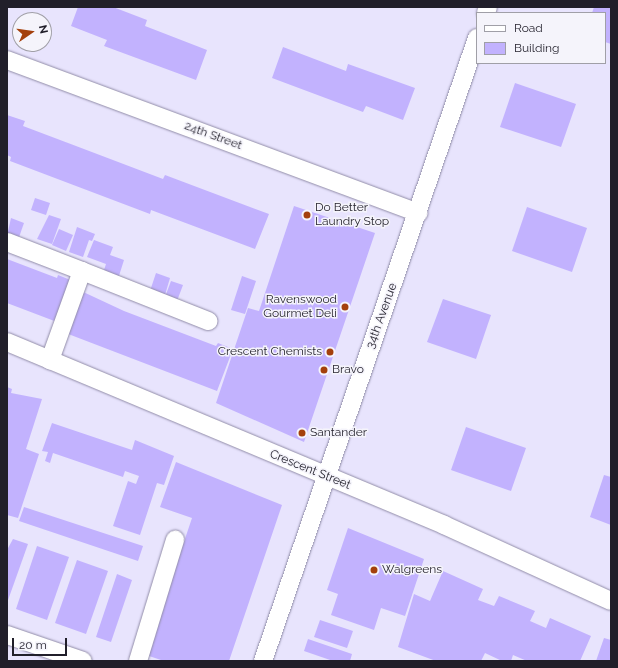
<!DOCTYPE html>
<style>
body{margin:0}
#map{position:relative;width:618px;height:668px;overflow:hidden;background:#e8e4fd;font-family:Raleway,sans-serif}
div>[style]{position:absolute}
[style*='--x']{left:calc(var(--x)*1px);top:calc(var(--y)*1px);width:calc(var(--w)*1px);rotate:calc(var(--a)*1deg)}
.building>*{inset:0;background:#c2b2fe}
.roads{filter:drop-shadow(0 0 1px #918ca8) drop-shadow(0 0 1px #918ca8)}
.minor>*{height:18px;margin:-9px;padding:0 9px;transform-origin:9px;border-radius:9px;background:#fff}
.dots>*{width:11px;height:11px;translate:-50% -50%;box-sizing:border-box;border:2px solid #f5f4fb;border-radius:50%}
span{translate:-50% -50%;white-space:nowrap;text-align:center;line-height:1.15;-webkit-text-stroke:3px #f5f4fb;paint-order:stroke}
.street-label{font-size:12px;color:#211f2a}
.poi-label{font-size:12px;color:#211f2a}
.left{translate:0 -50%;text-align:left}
.right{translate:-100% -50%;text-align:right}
.frame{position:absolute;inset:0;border:8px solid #211f2a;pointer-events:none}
.legend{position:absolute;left:476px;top:12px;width:130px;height:52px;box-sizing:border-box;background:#f5f4fb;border:1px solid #a09fa7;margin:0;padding:5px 7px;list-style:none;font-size:12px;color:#211f2a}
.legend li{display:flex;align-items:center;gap:8px;height:20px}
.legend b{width:20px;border:1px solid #a09fa7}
.north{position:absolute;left:12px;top:12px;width:40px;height:40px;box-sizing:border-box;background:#f5f4fb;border:1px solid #a09fa7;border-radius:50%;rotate:77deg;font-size:11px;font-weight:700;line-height:16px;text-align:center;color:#211f2a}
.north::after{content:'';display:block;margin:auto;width:14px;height:18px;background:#a4400c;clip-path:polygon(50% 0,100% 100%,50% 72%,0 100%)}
.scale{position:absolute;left:12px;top:638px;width:55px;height:18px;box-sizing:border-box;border:2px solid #211f2a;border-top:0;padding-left:5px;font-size:12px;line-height:14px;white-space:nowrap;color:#211f2a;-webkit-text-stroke:3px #f5f4fb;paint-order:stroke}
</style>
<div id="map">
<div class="building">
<i style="clip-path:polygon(78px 7px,113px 7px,147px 20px,145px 26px,207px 50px,196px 80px,104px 46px,107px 40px,71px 26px)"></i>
<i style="clip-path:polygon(594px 7px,611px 7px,611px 44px,605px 42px,605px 13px,592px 13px)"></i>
<i style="clip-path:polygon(283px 47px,346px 71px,348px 64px,415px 88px,403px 120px,366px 106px,363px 112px,272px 78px)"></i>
<i style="clip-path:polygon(515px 83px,576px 104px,561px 147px,500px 127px)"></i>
<i style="clip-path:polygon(7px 115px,25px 121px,23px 126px,76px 146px,163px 179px,165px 175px,269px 214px,255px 249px,151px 210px,150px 214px,10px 161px,11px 157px,7px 155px)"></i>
<i style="clip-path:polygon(35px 198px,50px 203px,46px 215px,31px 210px)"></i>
<i style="clip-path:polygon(294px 206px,375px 233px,304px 442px,216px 403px,248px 308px,259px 311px)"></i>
<i style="clip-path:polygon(527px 207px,587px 228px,572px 272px,512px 251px)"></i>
<i style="clip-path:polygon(49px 215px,61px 219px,52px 244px,37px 239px)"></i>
<i style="clip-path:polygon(11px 218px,24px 223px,18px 240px,7px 236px)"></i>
<i style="clip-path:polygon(77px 227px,95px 234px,92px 241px,89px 240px,83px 257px,69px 252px)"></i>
<i style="clip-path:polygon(59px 229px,73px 235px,66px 251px,52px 245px)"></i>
<i style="clip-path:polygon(94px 240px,113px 247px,110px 255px,124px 260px,118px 279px,103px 273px,106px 264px,87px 257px)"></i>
<i style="clip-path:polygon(7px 259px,57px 278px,58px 275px,73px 281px,57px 322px,7px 303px)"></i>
<i style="clip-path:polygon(156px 273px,170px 278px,165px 295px,150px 291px)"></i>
<i style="clip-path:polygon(242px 276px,256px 281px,245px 314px,231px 310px)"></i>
<i style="clip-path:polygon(171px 281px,183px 285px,177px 301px,165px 297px)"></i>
<i style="clip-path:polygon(79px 290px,124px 311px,216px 346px,218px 343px,233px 349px,217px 391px,63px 332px)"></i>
<i style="clip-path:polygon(443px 299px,491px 315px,476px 359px,427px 342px)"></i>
<i style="clip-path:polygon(7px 387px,12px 389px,11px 393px,42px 399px,26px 449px,39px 454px,18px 518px,7px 515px)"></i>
<i style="clip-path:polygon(52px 423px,132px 450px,135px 440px,174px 456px,164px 485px,157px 483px,140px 535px,113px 526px,128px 481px,136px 484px,139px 476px,125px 471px,123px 477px,53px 453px,50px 463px,45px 461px,48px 452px,42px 451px)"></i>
<i style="clip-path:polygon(466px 427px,526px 448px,511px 491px,451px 470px)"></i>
<i style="clip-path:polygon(176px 462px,282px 505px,229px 661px,164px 661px,146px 655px,192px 518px,160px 507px)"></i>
<i style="clip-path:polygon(604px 475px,611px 477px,611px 525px,590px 517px)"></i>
<i style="clip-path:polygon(24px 507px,143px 546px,138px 561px,19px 521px)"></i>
<i style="clip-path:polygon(348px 528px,424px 559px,405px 616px,381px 608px,374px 630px,331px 615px,338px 594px,327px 590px)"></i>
<i style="clip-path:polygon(13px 539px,28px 544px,7px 603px,7px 550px)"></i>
<i style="clip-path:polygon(37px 546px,69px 557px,47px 620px,16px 609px)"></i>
<i style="clip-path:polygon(77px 560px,108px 571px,86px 634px,55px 623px)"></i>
<i style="clip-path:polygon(443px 571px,483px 589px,478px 600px,494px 606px,499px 596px,535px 611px,530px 621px,546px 628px,550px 618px,591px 636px,580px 661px,527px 661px,513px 655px,511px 661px,502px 661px,485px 653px,481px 661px,436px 661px,398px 647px,414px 594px,430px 601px)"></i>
<i style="clip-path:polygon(117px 574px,132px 580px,111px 642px,96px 637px)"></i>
<i style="clip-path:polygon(320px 620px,353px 631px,347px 648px,314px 637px)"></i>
<i style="clip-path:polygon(604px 638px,611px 640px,611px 661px,596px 661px)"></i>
<i style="clip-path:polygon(308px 639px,352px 654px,350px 661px,333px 661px,304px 651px)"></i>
</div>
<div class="roads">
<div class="minor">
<i style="--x:486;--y:13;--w:6;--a:-72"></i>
<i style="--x:7;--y:60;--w:439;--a:20.4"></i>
<i style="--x:7;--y:242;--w:80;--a:21.1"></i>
<i style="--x:82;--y:271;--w:95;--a:109.8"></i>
<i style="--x:82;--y:271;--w:136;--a:21.6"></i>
<i style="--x:7;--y:342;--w:474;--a:22.7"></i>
<i style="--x:444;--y:525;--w:183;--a:24.5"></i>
<i style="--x:7;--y:635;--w:80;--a:18.9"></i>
<i style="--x:138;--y:661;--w:127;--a:-73"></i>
<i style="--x:263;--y:661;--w:659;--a:-71.04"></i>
</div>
</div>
<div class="dots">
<i style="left:307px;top:215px;background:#a4400c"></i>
<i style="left:345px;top:307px;background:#a4400c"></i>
<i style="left:330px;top:352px;background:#a4400c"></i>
<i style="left:324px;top:370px;background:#a4400c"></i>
<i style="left:302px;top:433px;background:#a4400c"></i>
<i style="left:374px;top:570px;background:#a4400c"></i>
</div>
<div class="street-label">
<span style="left:213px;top:136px;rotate:20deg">24th Street</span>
<span style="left:382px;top:316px;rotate:-70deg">34th Avenue</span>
<span style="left:310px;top:470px;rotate:22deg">Crescent Street</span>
</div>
<div class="poi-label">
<span class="left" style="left:315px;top:215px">Do Better<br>Laundry Stop</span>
<span class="right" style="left:337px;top:307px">Ravenswood<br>Gourmet Deli</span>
<span class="right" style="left:322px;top:352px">Crescent Chemists</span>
<span class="left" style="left:332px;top:370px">Bravo</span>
<span class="left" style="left:310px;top:433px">Santander</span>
<span class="left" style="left:382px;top:570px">Walgreens</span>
</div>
<div class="frame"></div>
<ul class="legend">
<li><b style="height:5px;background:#fff"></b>Road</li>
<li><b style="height:11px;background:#c2b2fe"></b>Building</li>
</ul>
<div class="north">N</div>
<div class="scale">20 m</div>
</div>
